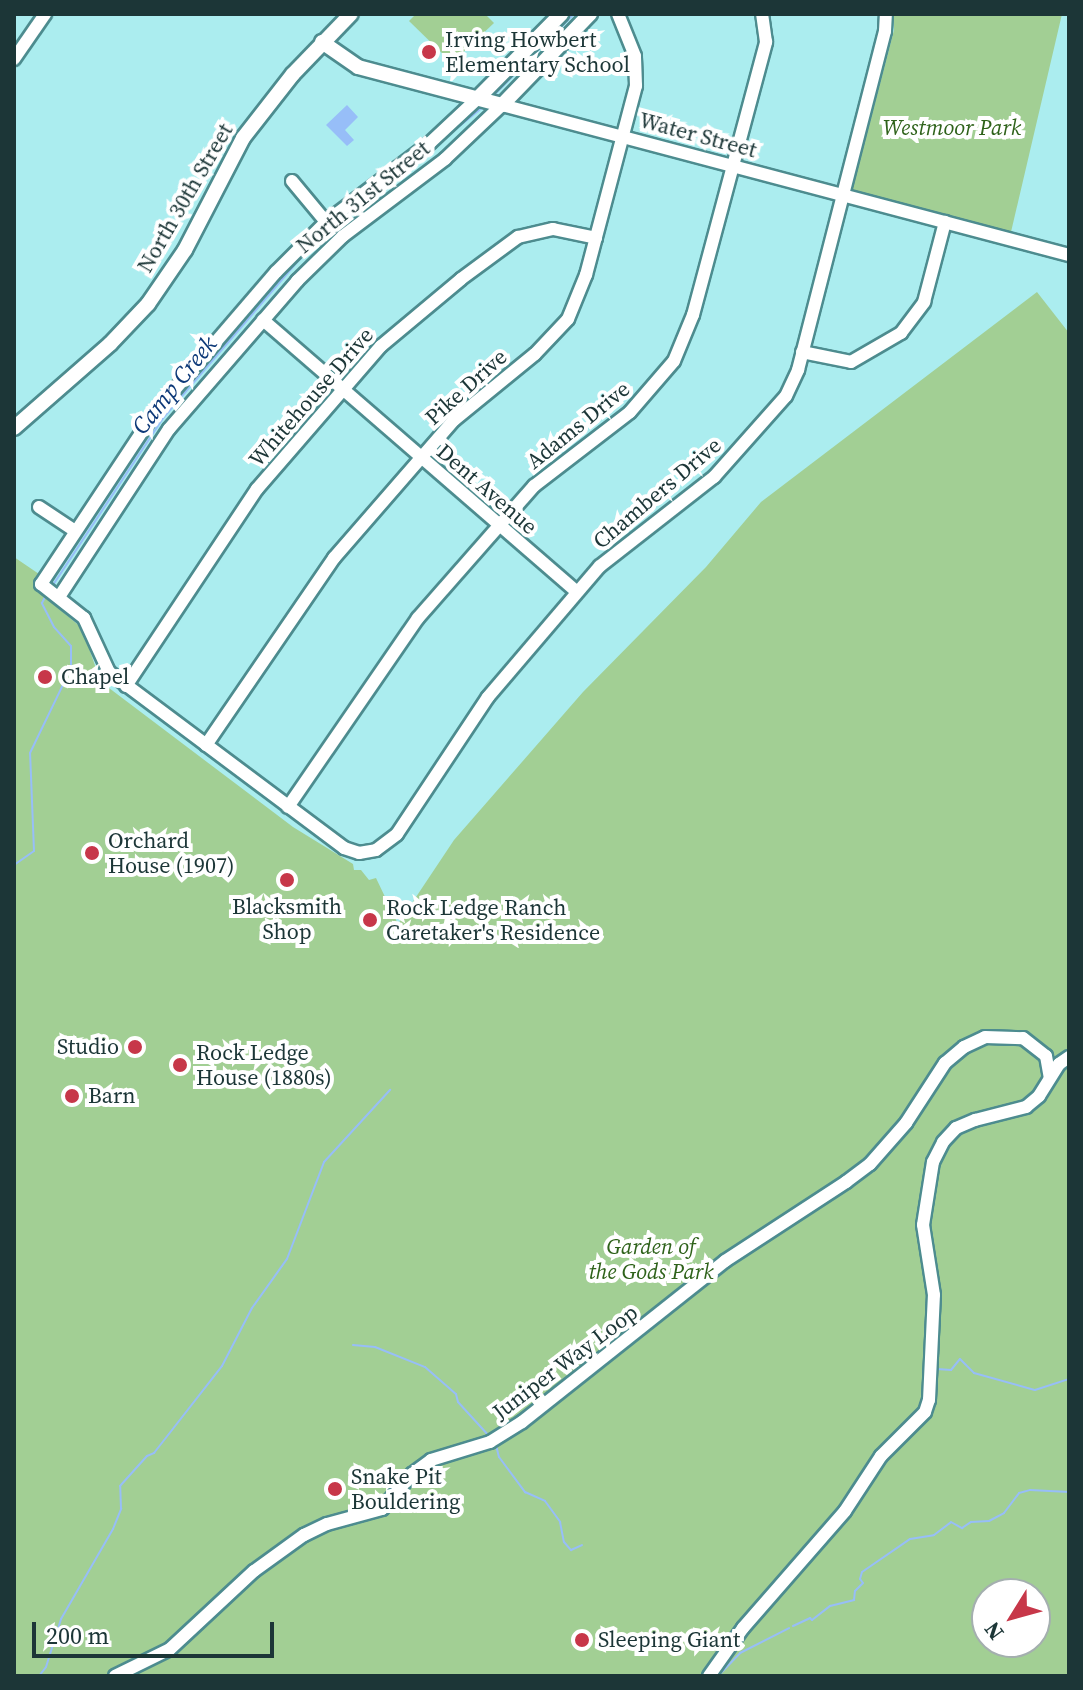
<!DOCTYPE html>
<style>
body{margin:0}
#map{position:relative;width:1083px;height:1690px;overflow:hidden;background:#abedef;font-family:"Source Serif 4",serif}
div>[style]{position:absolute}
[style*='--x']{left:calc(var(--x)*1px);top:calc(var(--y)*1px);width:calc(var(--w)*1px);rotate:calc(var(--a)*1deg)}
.green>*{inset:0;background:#a2cf94}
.water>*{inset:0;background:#97bef8}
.stream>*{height:2px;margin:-1px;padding:0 1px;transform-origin:1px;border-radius:1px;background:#97bef8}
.roads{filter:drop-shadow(2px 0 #4d8c8f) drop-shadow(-2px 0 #4d8c8f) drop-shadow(0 2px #4d8c8f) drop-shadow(0 -2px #4d8c8f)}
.minor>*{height:12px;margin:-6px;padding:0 6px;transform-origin:6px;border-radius:6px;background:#fff}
.major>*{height:14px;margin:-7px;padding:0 7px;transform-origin:7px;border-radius:7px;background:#fff}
.dots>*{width:22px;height:22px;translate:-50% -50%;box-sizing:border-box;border:4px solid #fff;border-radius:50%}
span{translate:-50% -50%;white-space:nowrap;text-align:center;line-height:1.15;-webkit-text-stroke:8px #fff;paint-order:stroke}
.poi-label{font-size:22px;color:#1c3637}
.left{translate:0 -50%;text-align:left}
.right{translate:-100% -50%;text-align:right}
.park-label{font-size:22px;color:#2e621a;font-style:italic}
.street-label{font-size:22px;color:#1c3637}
.water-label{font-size:24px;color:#0d3978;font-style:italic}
.frame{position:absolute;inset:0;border:16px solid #1c3637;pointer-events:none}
.north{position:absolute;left:971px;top:1578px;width:80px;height:80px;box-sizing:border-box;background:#fff;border:2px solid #a4afaf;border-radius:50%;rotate:233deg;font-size:22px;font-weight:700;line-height:32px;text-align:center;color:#1c3637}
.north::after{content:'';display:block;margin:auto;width:28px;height:36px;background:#c73749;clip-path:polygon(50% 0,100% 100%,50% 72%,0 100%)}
.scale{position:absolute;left:32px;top:1622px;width:242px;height:36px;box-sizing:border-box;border:4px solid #1c3637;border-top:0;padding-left:10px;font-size:24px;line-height:28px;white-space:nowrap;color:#1c3637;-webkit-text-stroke:6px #fff;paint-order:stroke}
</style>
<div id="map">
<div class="green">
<i style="clip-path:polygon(416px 14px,485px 14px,494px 23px,455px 60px,448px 59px,409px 21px)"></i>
<i style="clip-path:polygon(894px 14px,1062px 14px,1011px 232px,852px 191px,894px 30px)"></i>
<i style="clip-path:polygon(evenodd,1037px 292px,1069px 333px,1069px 1676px,14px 1676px,14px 557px,39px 574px,34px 588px,82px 628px,99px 677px,109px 688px,293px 827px,353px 864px,354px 870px,361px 870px,369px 880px,376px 878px,398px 924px,454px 840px,583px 692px,706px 567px,761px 502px,1037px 292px,987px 1594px,1035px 1594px,1035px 1642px,987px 1642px,987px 1594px)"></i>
</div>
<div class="water">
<i style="clip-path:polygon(347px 105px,358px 117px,345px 130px,354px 140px,347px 146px,326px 125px)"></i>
</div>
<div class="stream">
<i style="--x:494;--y:95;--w:114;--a:-45.4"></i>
<i style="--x:53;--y:585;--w:200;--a:-56.6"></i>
<i style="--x:163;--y:418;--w:206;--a:-49.3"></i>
<i style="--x:297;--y:262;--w:50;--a:-43.4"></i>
<i style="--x:333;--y:228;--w:194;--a:-38.9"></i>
<i style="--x:14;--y:865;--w:24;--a:-35"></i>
<i style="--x:34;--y:851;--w:98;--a:-92.3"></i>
<i style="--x:30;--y:753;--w:94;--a:-64.2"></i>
<i style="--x:71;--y:668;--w:22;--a:-90"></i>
<i style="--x:71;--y:646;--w:25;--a:-132"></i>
<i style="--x:54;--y:627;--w:27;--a:-117"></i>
<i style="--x:42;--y:603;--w:11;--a:-63"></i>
<i style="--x:353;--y:1345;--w:22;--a:5"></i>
<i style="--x:375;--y:1347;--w:54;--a:21.8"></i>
<i style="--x:425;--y:1367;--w:41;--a:41.1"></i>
<i style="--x:456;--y:1394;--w:8;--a:76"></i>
<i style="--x:458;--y:1402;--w:46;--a:47.6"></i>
<i style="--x:937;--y:1369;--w:14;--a:4"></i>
<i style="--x:951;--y:1370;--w:14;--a:-51"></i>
<i style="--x:960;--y:1359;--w:20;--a:45"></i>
<i style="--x:974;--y:1373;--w:63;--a:15.6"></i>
<i style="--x:1035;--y:1390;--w:36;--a:-18"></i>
<i style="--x:496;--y:1445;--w:12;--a:76"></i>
<i style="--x:499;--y:1457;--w:44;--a:53.4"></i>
<i style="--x:525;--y:1492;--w:22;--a:24"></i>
<i style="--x:545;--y:1501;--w:26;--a:54"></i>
<i style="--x:560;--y:1522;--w:20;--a:79"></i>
<i style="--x:564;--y:1542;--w:11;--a:49"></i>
<i style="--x:571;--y:1550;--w:12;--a:-24"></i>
<i style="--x:793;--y:1626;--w:19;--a:-25"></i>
<i style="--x:810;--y:1618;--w:3;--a:45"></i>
<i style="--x:812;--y:1620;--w:23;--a:-38"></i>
<i style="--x:830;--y:1606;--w:25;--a:-14"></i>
<i style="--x:854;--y:1600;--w:9;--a:-84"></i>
<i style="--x:855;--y:1591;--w:11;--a:-45"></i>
<i style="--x:863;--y:1583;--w:5;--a:-127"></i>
<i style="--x:860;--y:1579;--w:7;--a:-74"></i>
<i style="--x:862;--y:1572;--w:58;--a:-34.5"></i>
<i style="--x:910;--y:1539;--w:24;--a:-9"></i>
<i style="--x:934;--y:1535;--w:21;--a:-37"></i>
<i style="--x:951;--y:1522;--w:13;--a:29"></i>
<i style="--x:962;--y:1528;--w:11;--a:-34"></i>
<i style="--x:971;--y:1522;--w:18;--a:-3"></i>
<i style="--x:989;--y:1521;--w:17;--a:-28"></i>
<i style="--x:1004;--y:1513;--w:25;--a:-53"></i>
<i style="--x:1019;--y:1493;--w:11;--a:-15"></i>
<i style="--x:1030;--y:1490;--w:39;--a:3"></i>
<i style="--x:39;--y:1676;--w:11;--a:-52"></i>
<i style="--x:46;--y:1667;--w:50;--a:-72.6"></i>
<i style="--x:61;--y:1619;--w:104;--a:-60"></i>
<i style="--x:113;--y:1529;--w:22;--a:-68"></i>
<i style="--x:121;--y:1509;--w:23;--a:-92"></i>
<i style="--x:120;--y:1486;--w:40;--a:-48"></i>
<i style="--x:147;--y:1456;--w:8;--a:-23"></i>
<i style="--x:154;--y:1453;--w:110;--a:-52"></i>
<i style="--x:222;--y:1366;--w:65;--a:-62.7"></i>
<i style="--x:252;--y:1308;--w:60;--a:-54.5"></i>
<i style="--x:287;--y:1259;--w:104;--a:-69.1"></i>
<i style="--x:324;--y:1162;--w:98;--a:-47.5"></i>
<i style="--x:718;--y:1676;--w:32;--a:-46"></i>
<i style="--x:740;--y:1653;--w:55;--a:-27"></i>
</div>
<div class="roads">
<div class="minor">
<i style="--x:14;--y:59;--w:55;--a:-55.4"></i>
<i style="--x:477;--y:99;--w:64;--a:136.9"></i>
<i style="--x:430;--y:143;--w:131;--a:142.8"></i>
<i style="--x:326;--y:222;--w:71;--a:135"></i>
<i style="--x:276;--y:272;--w:189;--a:130.7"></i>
<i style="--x:153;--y:415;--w:203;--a:123.5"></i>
<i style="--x:41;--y:584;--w:55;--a:38.3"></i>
<i style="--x:84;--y:618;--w:60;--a:65.2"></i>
<i style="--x:109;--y:672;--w:294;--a:36.8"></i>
<i style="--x:344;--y:848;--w:16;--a:18"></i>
<i style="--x:359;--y:853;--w:17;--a:-10"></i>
<i style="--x:376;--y:850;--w:26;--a:-37"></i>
<i style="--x:397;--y:834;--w:164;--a:-56.4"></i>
<i style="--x:488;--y:697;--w:172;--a:-49.5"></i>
<i style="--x:600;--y:566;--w:145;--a:-38"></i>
<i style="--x:714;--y:477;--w:108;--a:-48.4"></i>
<i style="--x:786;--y:396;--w:29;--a:-65"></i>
<i style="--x:798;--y:370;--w:350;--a:-75.6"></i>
<i style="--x:885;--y:31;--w:17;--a:-87"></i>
<i style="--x:292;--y:181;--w:53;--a:50.3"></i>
<i style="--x:263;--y:320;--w:415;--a:40.9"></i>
<i style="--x:802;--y:352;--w:50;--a:11.5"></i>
<i style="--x:851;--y:362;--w:58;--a:-30.1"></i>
<i style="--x:901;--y:333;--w:39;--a:-53"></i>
<i style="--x:924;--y:302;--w:83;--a:-75.3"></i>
<i style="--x:39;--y:507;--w:43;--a:33.7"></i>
<i style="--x:59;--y:597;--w:201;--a:-56.8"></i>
<i style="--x:169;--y:429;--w:196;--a:-49.1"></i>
<i style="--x:297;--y:281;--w:64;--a:-44.4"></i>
<i style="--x:343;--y:236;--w:128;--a:-37"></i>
<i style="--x:445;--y:159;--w:79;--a:-43.5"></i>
<i style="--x:502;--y:105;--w:587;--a:14.82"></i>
<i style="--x:126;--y:686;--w:237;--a:-56.4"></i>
<i style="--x:257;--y:489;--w:189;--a:-49.1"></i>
<i style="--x:381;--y:346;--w:104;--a:-39.9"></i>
<i style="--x:461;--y:279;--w:71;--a:-36.4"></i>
<i style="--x:518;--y:237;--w:36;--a:-13"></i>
<i style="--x:553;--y:229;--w:44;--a:11.8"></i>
<i style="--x:206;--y:745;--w:227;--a:-55.6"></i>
<i style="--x:334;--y:558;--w:183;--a:-49"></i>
<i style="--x:454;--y:420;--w:104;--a:-39.2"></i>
<i style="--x:535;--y:354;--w:48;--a:-46.7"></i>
<i style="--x:568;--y:319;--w:48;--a:-67.8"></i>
<i style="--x:586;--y:275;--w:196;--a:-75.2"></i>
<i style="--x:636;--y:86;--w:30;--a:-92"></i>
<i style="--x:635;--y:56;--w:45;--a:-112"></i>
<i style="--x:288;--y:807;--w:229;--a:-55.5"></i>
<i style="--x:418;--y:618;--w:176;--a:-48.7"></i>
<i style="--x:534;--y:486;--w:121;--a:-37.6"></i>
<i style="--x:630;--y:412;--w:67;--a:-49.2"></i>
<i style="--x:674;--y:361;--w:50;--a:-67.6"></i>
<i style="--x:693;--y:315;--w:283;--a:-75"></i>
<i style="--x:766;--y:42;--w:28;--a:-98"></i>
<i style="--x:115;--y:1676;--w:61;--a:-26.1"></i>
<i style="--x:170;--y:1649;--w:115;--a:-42.9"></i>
<i style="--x:254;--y:1571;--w:62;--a:-35.8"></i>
<i style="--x:304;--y:1535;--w:25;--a:-26"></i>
<i style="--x:327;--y:1524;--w:57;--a:-15.3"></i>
<i style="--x:382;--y:1509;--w:46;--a:-49.4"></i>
<i style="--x:412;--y:1474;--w:24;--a:-36"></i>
<i style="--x:431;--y:1460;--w:62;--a:-17"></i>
<i style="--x:490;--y:1442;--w:38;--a:-32"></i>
<i style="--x:522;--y:1422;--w:259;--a:-38.4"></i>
<i style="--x:725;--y:1261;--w:145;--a:-33.1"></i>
<i style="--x:846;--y:1182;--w:30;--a:-37"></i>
<i style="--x:870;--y:1164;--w:55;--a:-48.7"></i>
<i style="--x:906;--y:1123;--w:72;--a:-57"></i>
<i style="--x:945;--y:1063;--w:25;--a:-40"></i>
<i style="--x:964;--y:1047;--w:23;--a:-25"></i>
<i style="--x:985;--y:1037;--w:38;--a:2"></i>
<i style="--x:1023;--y:1038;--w:29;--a:38"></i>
<i style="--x:1046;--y:1056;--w:22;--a:80"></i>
<i style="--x:709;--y:1676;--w:59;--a:-54.7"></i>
<i style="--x:743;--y:1628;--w:155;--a:-48.9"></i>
<i style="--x:845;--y:1511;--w:66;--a:-56.8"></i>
<i style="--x:881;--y:1456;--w:62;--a:-45"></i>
<i style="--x:925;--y:1412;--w:13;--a:-72"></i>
<i style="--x:929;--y:1400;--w:105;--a:-87.3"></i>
<i style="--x:934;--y:1295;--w:71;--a:-98.9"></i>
<i style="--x:923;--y:1225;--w:64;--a:-81"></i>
<i style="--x:933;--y:1162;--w:22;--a:-63"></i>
<i style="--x:943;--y:1142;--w:19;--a:-47"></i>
<i style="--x:956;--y:1128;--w:21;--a:-23"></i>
<i style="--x:975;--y:1120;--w:53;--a:-14.3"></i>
<i style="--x:1026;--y:1107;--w:17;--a:-40"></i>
<i style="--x:1039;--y:1096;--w:38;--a:-58"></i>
<i style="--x:1059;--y:1064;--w:12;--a:-35"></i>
</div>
<div class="major">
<i style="--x:322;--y:42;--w:44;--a:34.8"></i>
<i style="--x:358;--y:67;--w:149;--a:14.8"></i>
<i style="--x:502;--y:105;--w:127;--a:-46"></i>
<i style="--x:477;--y:99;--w:120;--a:-45.3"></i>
<i style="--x:14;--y:428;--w:128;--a:-41.2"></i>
<i style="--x:110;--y:344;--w:55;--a:-46.5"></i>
<i style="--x:148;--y:304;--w:65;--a:-55.6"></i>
<i style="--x:185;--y:250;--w:126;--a:-62.6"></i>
<i style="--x:243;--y:138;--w:81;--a:-52"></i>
<i style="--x:293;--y:74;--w:83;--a:-46"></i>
</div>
</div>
<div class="dots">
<i style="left:429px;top:52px;background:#c73749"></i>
<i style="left:45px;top:677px;background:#c73749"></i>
<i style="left:92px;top:853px;background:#c73749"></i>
<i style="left:287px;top:880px;background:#c73749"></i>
<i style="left:370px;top:920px;background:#c73749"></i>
<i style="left:135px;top:1047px;background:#c73749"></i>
<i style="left:180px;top:1065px;background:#c73749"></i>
<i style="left:72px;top:1096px;background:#c73749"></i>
<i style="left:335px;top:1489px;background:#c73749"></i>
<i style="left:582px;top:1640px;background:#c73749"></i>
</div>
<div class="poi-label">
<span class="left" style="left:445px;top:52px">Irving Howbert<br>Elementary School</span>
<span class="left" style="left:61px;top:677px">Chapel</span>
<span class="left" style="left:108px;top:853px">Orchard<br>House (1907)</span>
<span style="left:287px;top:919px">Blacksmith<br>Shop</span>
<span class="left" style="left:386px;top:920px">Rock Ledge Ranch<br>Caretaker's Residence</span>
<span class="right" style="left:119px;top:1047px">Studio</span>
<span class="left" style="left:196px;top:1065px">Rock Ledge<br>House (1880s)</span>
<span class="left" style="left:88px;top:1096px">Barn</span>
<span class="left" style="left:351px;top:1489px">Snake Pit<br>Bouldering</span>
<span class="left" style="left:598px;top:1640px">Sleeping Giant</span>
</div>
<div class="park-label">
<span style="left:952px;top:128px">Westmoor Park</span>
<span style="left:651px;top:1259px">Garden of<br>the Gods Park</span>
</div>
<div class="street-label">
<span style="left:698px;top:135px;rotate:15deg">Water Street</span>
<span style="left:363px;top:197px;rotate:-39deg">North 31st Street</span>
<span style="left:185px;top:198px;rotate:-60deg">North 30th Street</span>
<span style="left:466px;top:387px;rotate:-42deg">Pike Drive</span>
<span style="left:311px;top:397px;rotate:-49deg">Whitehouse Drive</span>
<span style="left:578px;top:425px;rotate:-39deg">Adams Drive</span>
<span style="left:487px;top:489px;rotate:41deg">Dent Avenue</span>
<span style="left:657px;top:493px;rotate:-40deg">Chambers Drive</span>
<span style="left:565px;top:1362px;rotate:-37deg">Juniper Way Loop</span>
</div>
<div class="water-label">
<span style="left:174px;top:385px;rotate:-51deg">Camp Creek</span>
</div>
<div class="frame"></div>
<div class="north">N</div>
<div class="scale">200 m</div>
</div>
